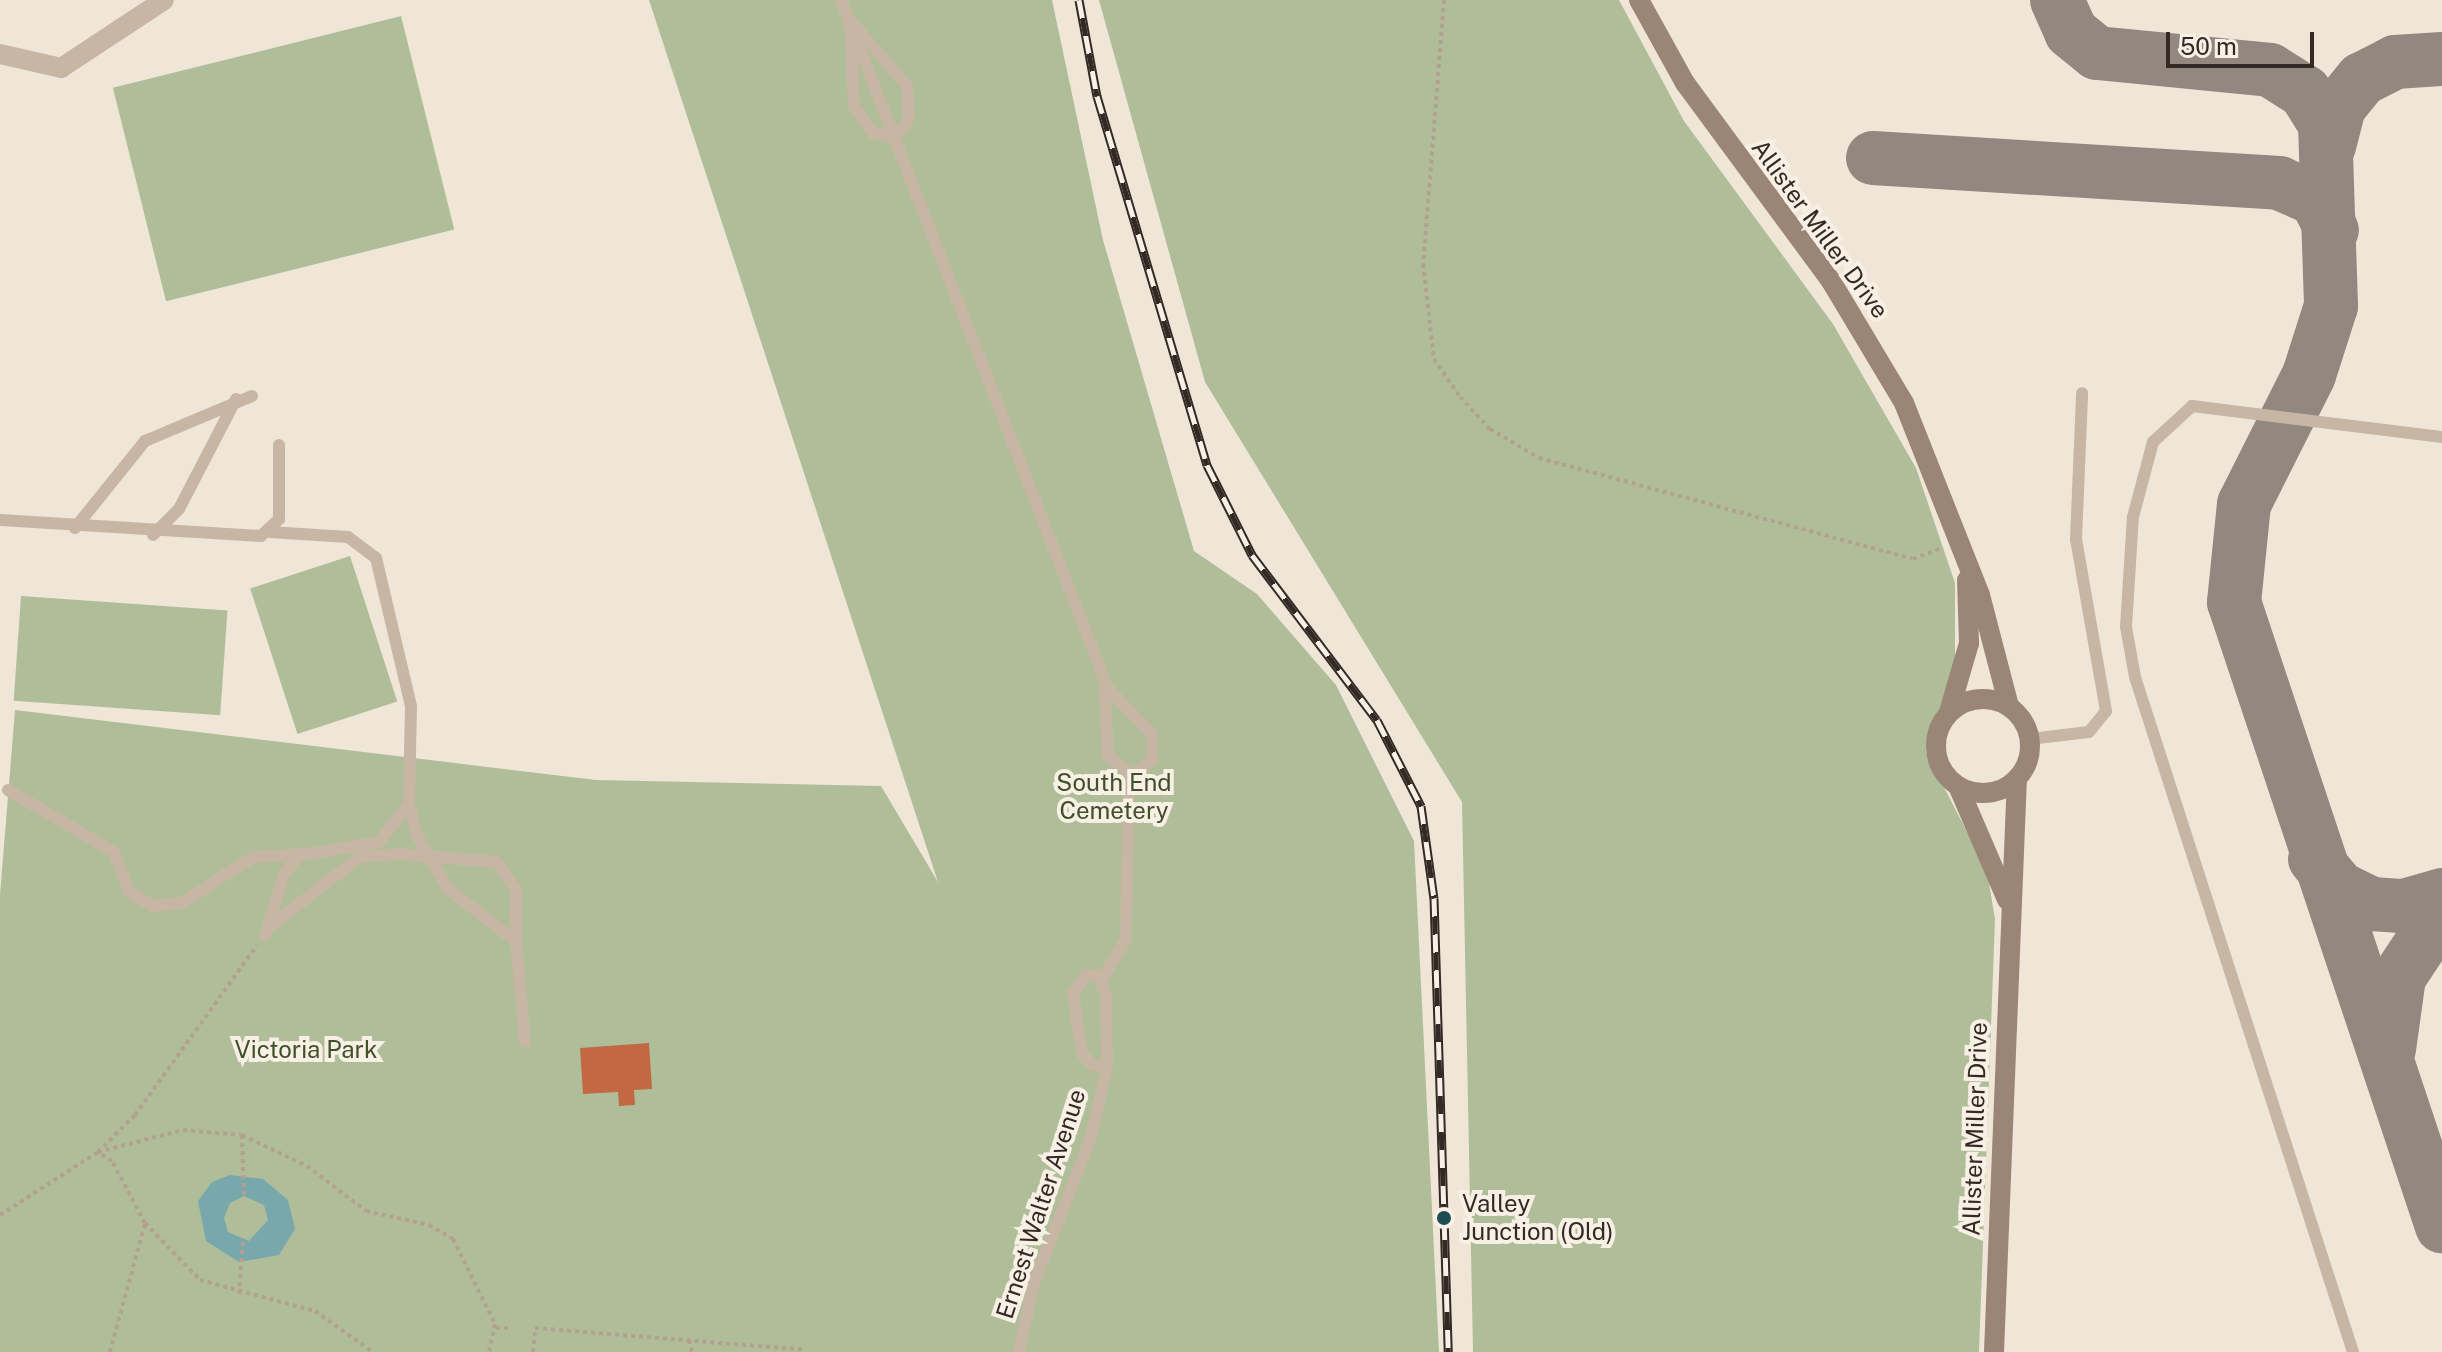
<!DOCTYPE html>
<style>
body{margin:0}
#map{position:relative;width:2442px;height:1352px;overflow:hidden;background:#f0e6d8;font-family:"Public Sans",sans-serif}
div>[style]{position:absolute}
[style*='--x']{left:calc(var(--x)*1px);top:calc(var(--y)*1px);width:calc(var(--w)*1px);rotate:calc(var(--a)*1deg)}
.green>*{inset:0;background:#afbe99;transform-origin:0 0}
.water>*{inset:0;background:#78a7ac}
.taxiway>*{height:54px;margin:-27px;padding:0 27px;transform-origin:27px;border-radius:27px;background:#92887f}
.building>*{inset:0;background:#c26944}
.path>*{height:4px;margin-top:-2px;transform-origin:0;background:repeating-linear-gradient(90deg,#b3a08f 0 4px,transparent 0 8px)}
.lane>*{height:12px;margin:-6px;padding:0 6px;transform-origin:6px;border-radius:6px;background:#c7b6a4}
.street>*{height:20px;margin:-10px;padding:0 10px;transform-origin:10px;border-radius:10px;background:#c7b6a4}
.secondary>*{height:20px;margin:-10px;padding:0 10px;transform-origin:10px;border-radius:10px;background:#9a8576}
.secondary>.ring{margin:-10px;padding:0;box-sizing:content-box;background:none;border:20px solid #9a8576;border-radius:50%}
.rail>*{height:9px;margin-top:-4.5px;transform-origin:0;background:repeating-linear-gradient(90deg,#f8f0e4 0 18px,#332a26 0 36px);box-sizing:border-box;border-block:2px solid #332a26}
.dots>*{width:22px;height:22px;translate:-50% -50%;box-sizing:border-box;border:4px solid #f8f0e4;border-radius:50%}
span{translate:-50% -50%;white-space:nowrap;text-align:center;line-height:1.15;-webkit-text-stroke:8px #f8f0e4;paint-order:stroke}
.street-label{font-size:24px;color:#332a26}
.park-label{font-size:24px;color:#40502a}
.poi-label{font-size:24px;color:#332a26}
.left{translate:0 -50%;text-align:left}
.scale{position:absolute;left:2166px;top:32px;width:148px;height:36px;box-sizing:border-box;border:4px solid #332a26;border-top:0;padding-left:10px;font-size:24px;line-height:28px;white-space:nowrap;color:#332a26;-webkit-text-stroke:6px #f8f0e4;paint-order:stroke}
</style>
<div id="map">
<div class="green">
<i style="clip-path:polygon(649px 0,1052px 0,1103px 240px,1194px 551px,1257px 594px,1336px 685px,1414px 841px,1439px 1352px,0 1352px,0 895px,15px 710px,596px 780px,881px 786px,938px 882px)"></i>
<i style="clip-path:polygon(1099px 0,1619px 0,1684px 121px,1833px 324px,1916px 468px,1955px 583px,1955px 660px,1926px 752px,1987px 871px,1995px 919px,1979px 1352px,1473px 1352px,1462px 802px,1205px 382px)"></i>
<i style="left:401px;top:16px;width:220px;height:297px;rotate:76deg"></i>
<i style="left:350px;top:556px;width:153px;height:105px;rotate:72deg"></i>
<i style="left:21px;top:596px;width:207px;height:105px;rotate:4deg"></i>
</div>
<div class="water">
<i style="clip-path:polygon(evenodd,230px 1175px,263px 1179px,288px 1200px,295px 1229px,279px 1255px,239px 1262px,206px 1241px,198px 1201px,212px 1182px,230px 1175px,244px 1196px,264px 1205px,268px 1220px,249px 1241px,228px 1232px,224px 1218px,230px 1203px,244px 1196px)"></i>
</div>
<div class="taxiway">
<i style="--x:2057;--y:0;--w:35;--a:66"></i>
<i style="--x:2071;--y:32;--w:33;--a:39"></i>
<i style="--x:2097;--y:53;--w:174;--a:5.6"></i>
<i style="--x:2270;--y:70;--w:41;--a:32.2"></i>
<i style="--x:2305;--y:92;--w:38;--a:58"></i>
<i style="--x:2325;--y:124;--w:182;--a:88.1"></i>
<i style="--x:2331;--y:306;--w:72;--a:107.7"></i>
<i style="--x:2309;--y:375;--w:144;--a:116.7"></i>
<i style="--x:2244;--y:504;--w:99;--a:95.8"></i>
<i style="--x:2234;--y:602;--w:658;--a:71.57"></i>
<i style="--x:2329;--y:146;--w:40;--a:-75.6"></i>
<i style="--x:2339;--y:107;--w:36;--a:-51"></i>
<i style="--x:2362;--y:79;--w:37;--a:-27"></i>
<i style="--x:2395;--y:62;--w:47;--a:-3.7"></i>
<i style="--x:1873;--y:158;--w:407;--a:3.5"></i>
<i style="--x:2279;--y:183;--w:40;--a:23.4"></i>
<i style="--x:2316;--y:199;--w:35;--a:63"></i>
<i style="--x:2315;--y:859;--w:38;--a:50"></i>
<i style="--x:2339;--y:888;--w:37;--a:26"></i>
<i style="--x:2372;--y:904;--w:32;--a:4"></i>
<i style="--x:2404;--y:906;--w:40;--a:-16"></i>
<i style="--x:2389;--y:1049;--w:73;--a:-82.1"></i>
<i style="--x:2399;--y:977;--w:78;--a:-56.5"></i>
</div>
<div class="building">
<i style="clip-path:polygon(649px 1043px,652px 1089px,634px 1090px,635px 1105px,619px 1106px,618px 1092px,583px 1094px,580px 1048px)"></i>
</div>
<div class="path">
<i style="--x:1444;--y:0;--w:265;--a:94.5"></i>
<i style="--x:1423;--y:264;--w:96;--a:83.4"></i>
<i style="--x:1434;--y:359;--w:46;--a:55.6"></i>
<i style="--x:1460;--y:397;--w:44;--a:46.8"></i>
<i style="--x:1490;--y:429;--w:57;--a:30.6"></i>
<i style="--x:1539;--y:458;--w:387;--a:15.1"></i>
<i style="--x:1913;--y:559;--w:30;--a:-21"></i>
<i style="--x:242;--y:1135;--w:61;--a:88.1"></i>
<i style="--x:0;--y:1215;--w:117;--a:-32.7"></i>
<i style="--x:98;--y:1152;--w:88;--a:-14.5"></i>
<i style="--x:183;--y:1130;--w:59;--a:4.8"></i>
<i style="--x:242;--y:1135;--w:72;--a:25.5"></i>
<i style="--x:307;--y:1166;--w:74;--a:37.3"></i>
<i style="--x:366;--y:1211;--w:65;--a:12.5"></i>
<i style="--x:429;--y:1225;--w:28;--a:30"></i>
<i style="--x:453;--y:1239;--w:95;--a:63.7"></i>
<i style="--x:495;--y:1324;--w:29;--a:102"></i>
<i style="--x:145;--y:1223;--w:79;--a:46"></i>
<i style="--x:200;--y:1280;--w:119;--a:15.1"></i>
<i style="--x:315;--y:1311;--w:71;--a:35.3"></i>
<i style="--x:239;--y:1294;--w:53;--a:-85.7"></i>
<i style="--x:496;--y:1328;--w:12;--a:0"></i>
<i style="--x:689;--y:1340;--w:12;--a:76"></i>
<i style="--x:110;--y:1352;--w:134;--a:-74.8"></i>
<i style="--x:145;--y:1223;--w:70;--a:-118"></i>
<i style="--x:112;--y:1161;--w:17;--a:-147"></i>
<i style="--x:98;--y:1152;--w:52;--a:-45"></i>
<i style="--x:135;--y:1115;--w:209;--a:-54.3"></i>
<i style="--x:533;--y:1352;--w:24;--a:-85"></i>
<i style="--x:535;--y:1328;--w:272;--a:4.6"></i>
</div>
<div class="lane">
<i style="--x:841;--y:0;--w:727;--a:68.8"></i>
<i style="--x:1104;--y:678;--w:78;--a:87.1"></i>
<i style="--x:1108;--y:756;--w:31;--a:37"></i>
<i style="--x:1133;--y:775;--w:24;--a:-38"></i>
<i style="--x:1152;--y:760;--w:26;--a:-90"></i>
<i style="--x:1152;--y:734;--w:65;--a:-133.8"></i>
<i style="--x:850;--y:20;--w:87;--a:49.2"></i>
<i style="--x:907;--y:86;--w:32;--a:86"></i>
<i style="--x:909;--y:118;--w:23;--a:124"></i>
<i style="--x:896;--y:137;--w:23;--a:-170"></i>
<i style="--x:873;--y:133;--w:33;--a:-125"></i>
<i style="--x:854;--y:106;--w:86;--a:-92.7"></i>
<i style="--x:0;--y:520;--w:261;--a:3.5"></i>
<i style="--x:261;--y:536;--w:25;--a:-43"></i>
<i style="--x:279;--y:519;--w:74;--a:-90"></i>
<i style="--x:75;--y:528;--w:112;--a:-51.2"></i>
<i style="--x:145;--y:441;--w:116;--a:-22.8"></i>
<i style="--x:270;--y:532;--w:78;--a:3.7"></i>
<i style="--x:348;--y:537;--w:35;--a:37"></i>
<i style="--x:376;--y:558;--w:152;--a:76.7"></i>
<i style="--x:411;--y:706;--w:98;--a:91.2"></i>
<i style="--x:409;--y:804;--w:32;--a:76"></i>
<i style="--x:417;--y:835;--w:62;--a:60.1"></i>
<i style="--x:448;--y:889;--w:86;--a:37.4"></i>
<i style="--x:516;--y:941;--w:101;--a:84.9"></i>
<i style="--x:153;--y:535;--w:37;--a:-45"></i>
<i style="--x:179;--y:509;--w:124;--a:-62.6"></i>
<i style="--x:2030;--y:739;--w:59;--a:-6.8"></i>
<i style="--x:2089;--y:732;--w:27;--a:-51"></i>
<i style="--x:2106;--y:711;--w:175;--a:-99.9"></i>
<i style="--x:2076;--y:539;--w:146;--a:-87.6"></i>
<i style="--x:8;--y:790;--w:123;--a:30.3"></i>
<i style="--x:114;--y:852;--w:43;--a:69.4"></i>
<i style="--x:129;--y:892;--w:28;--a:30"></i>
<i style="--x:153;--y:906;--w:29;--a:-6"></i>
<i style="--x:182;--y:903;--w:85;--a:-32.9"></i>
<i style="--x:253;--y:857;--w:50;--a:-3.4"></i>
<i style="--x:272;--y:925;--w:111;--a:-37.7"></i>
<i style="--x:360;--y:857;--w:40;--a:-4.3"></i>
<i style="--x:400;--y:854;--w:97;--a:4.7"></i>
<i style="--x:497;--y:862;--w:34;--a:56"></i>
<i style="--x:516;--y:890;--w:51;--a:90"></i>
<i style="--x:265;--y:935;--w:64;--a:-72.7"></i>
<i style="--x:284;--y:874;--w:23;--a:-52"></i>
<i style="--x:298;--y:856;--w:82;--a:-9.8"></i>
<i style="--x:379;--y:842;--w:48;--a:-51.7"></i>
<i style="--x:1101;--y:981;--w:49;--a:-59.2"></i>
<i style="--x:1126;--y:939;--w:164;--a:-89"></i>
<i style="--x:1019;--y:1352;--w:67;--a:-78"></i>
<i style="--x:1033;--y:1286;--w:160;--a:-68.7"></i>
<i style="--x:1091;--y:1137;--w:72;--a:-77.1"></i>
<i style="--x:1107;--y:1067;--w:72;--a:-90.8"></i>
<i style="--x:1106;--y:995;--w:22;--a:-114"></i>
<i style="--x:1097;--y:975;--w:11;--a:180"></i>
<i style="--x:1086;--y:975;--w:22;--a:126"></i>
<i style="--x:1073;--y:993;--w:61;--a:81.5"></i>
<i style="--x:1082;--y:1053;--w:14;--a:51"></i>
<i style="--x:1091;--y:1064;--w:16;--a:11"></i>
<i style="--x:2353;--y:1352;--w:709;--a:-107.9"></i>
<i style="--x:2135;--y:677;--w:51;--a:-100.2"></i>
<i style="--x:2126;--y:627;--w:110;--a:-86.4"></i>
<i style="--x:2133;--y:517;--w:78;--a:-75.1"></i>
<i style="--x:2153;--y:442;--w:53;--a:-42.7"></i>
<i style="--x:2192;--y:406;--w:252;--a:7.1"></i>
</div>
<div class="street">
<i style="--x:0;--y:54;--w:63;--a:12.9"></i>
<i style="--x:61;--y:68;--w:123;--a:-33.4"></i>
</div>
<div class="secondary">
<i style="--x:1639;--y:0;--w:95;--a:61"></i>
<i style="--x:1685;--y:83;--w:246;--a:53.6"></i>
<i style="--x:1831;--y:281;--w:142;--a:59.1"></i>
<i style="--x:1904;--y:403;--w:206;--a:68.4"></i>
<i style="--x:1980;--y:595;--w:115;--a:75.4"></i>
<i class="ring" style="left:1936px;top:699px;width:74px;height:74px"></i>
<i style="--x:1949;--y:712;--w:72;--a:-73.8"></i>
<i style="--x:1969;--y:643;--w:63;--a:-91.8"></i>
<i style="--x:1958;--y:786;--w:124;--a:66.7"></i>
<i style="--x:1994;--y:1352;--w:574;--a:-87.71"></i>
</div>
<div class="rail">
<i style="--x:1079;--y:0;--w:98;--a:79.4"></i>
<i style="--x:1097;--y:96;--w:385;--a:73.4"></i>
<i style="--x:1207;--y:465;--w:101;--a:63.4"></i>
<i style="--x:1252;--y:555;--w:207;--a:52.9"></i>
<i style="--x:1377;--y:720;--w:97;--a:62.9"></i>
<i style="--x:1421;--y:806;--w:93;--a:82"></i>
<i style="--x:1434;--y:898;--w:454;--a:88.2"></i>
</div>
<div class="dots">
<i style="left:1444px;top:1218px;background:#1d4c52"></i>
</div>
<div class="street-label">
<span style="left:1820px;top:229px;rotate:54deg">Allister Miller Drive</span>
<span style="left:1975px;top:1129px;rotate:-88deg">Allister Miller Drive</span>
<span style="left:1041px;top:1204px;rotate:-72deg">Ernest Walter Avenue</span>
</div>
<div class="park-label">
<span style="left:1114px;top:797px">South End<br>Cemetery</span>
<span style="left:306px;top:1050px">Victoria Park</span>
</div>
<div class="poi-label">
<span class="left" style="left:1462px;top:1218px">Valley<br>Junction (Old)</span>
</div>
<div class="scale">50 m</div>
</div>
